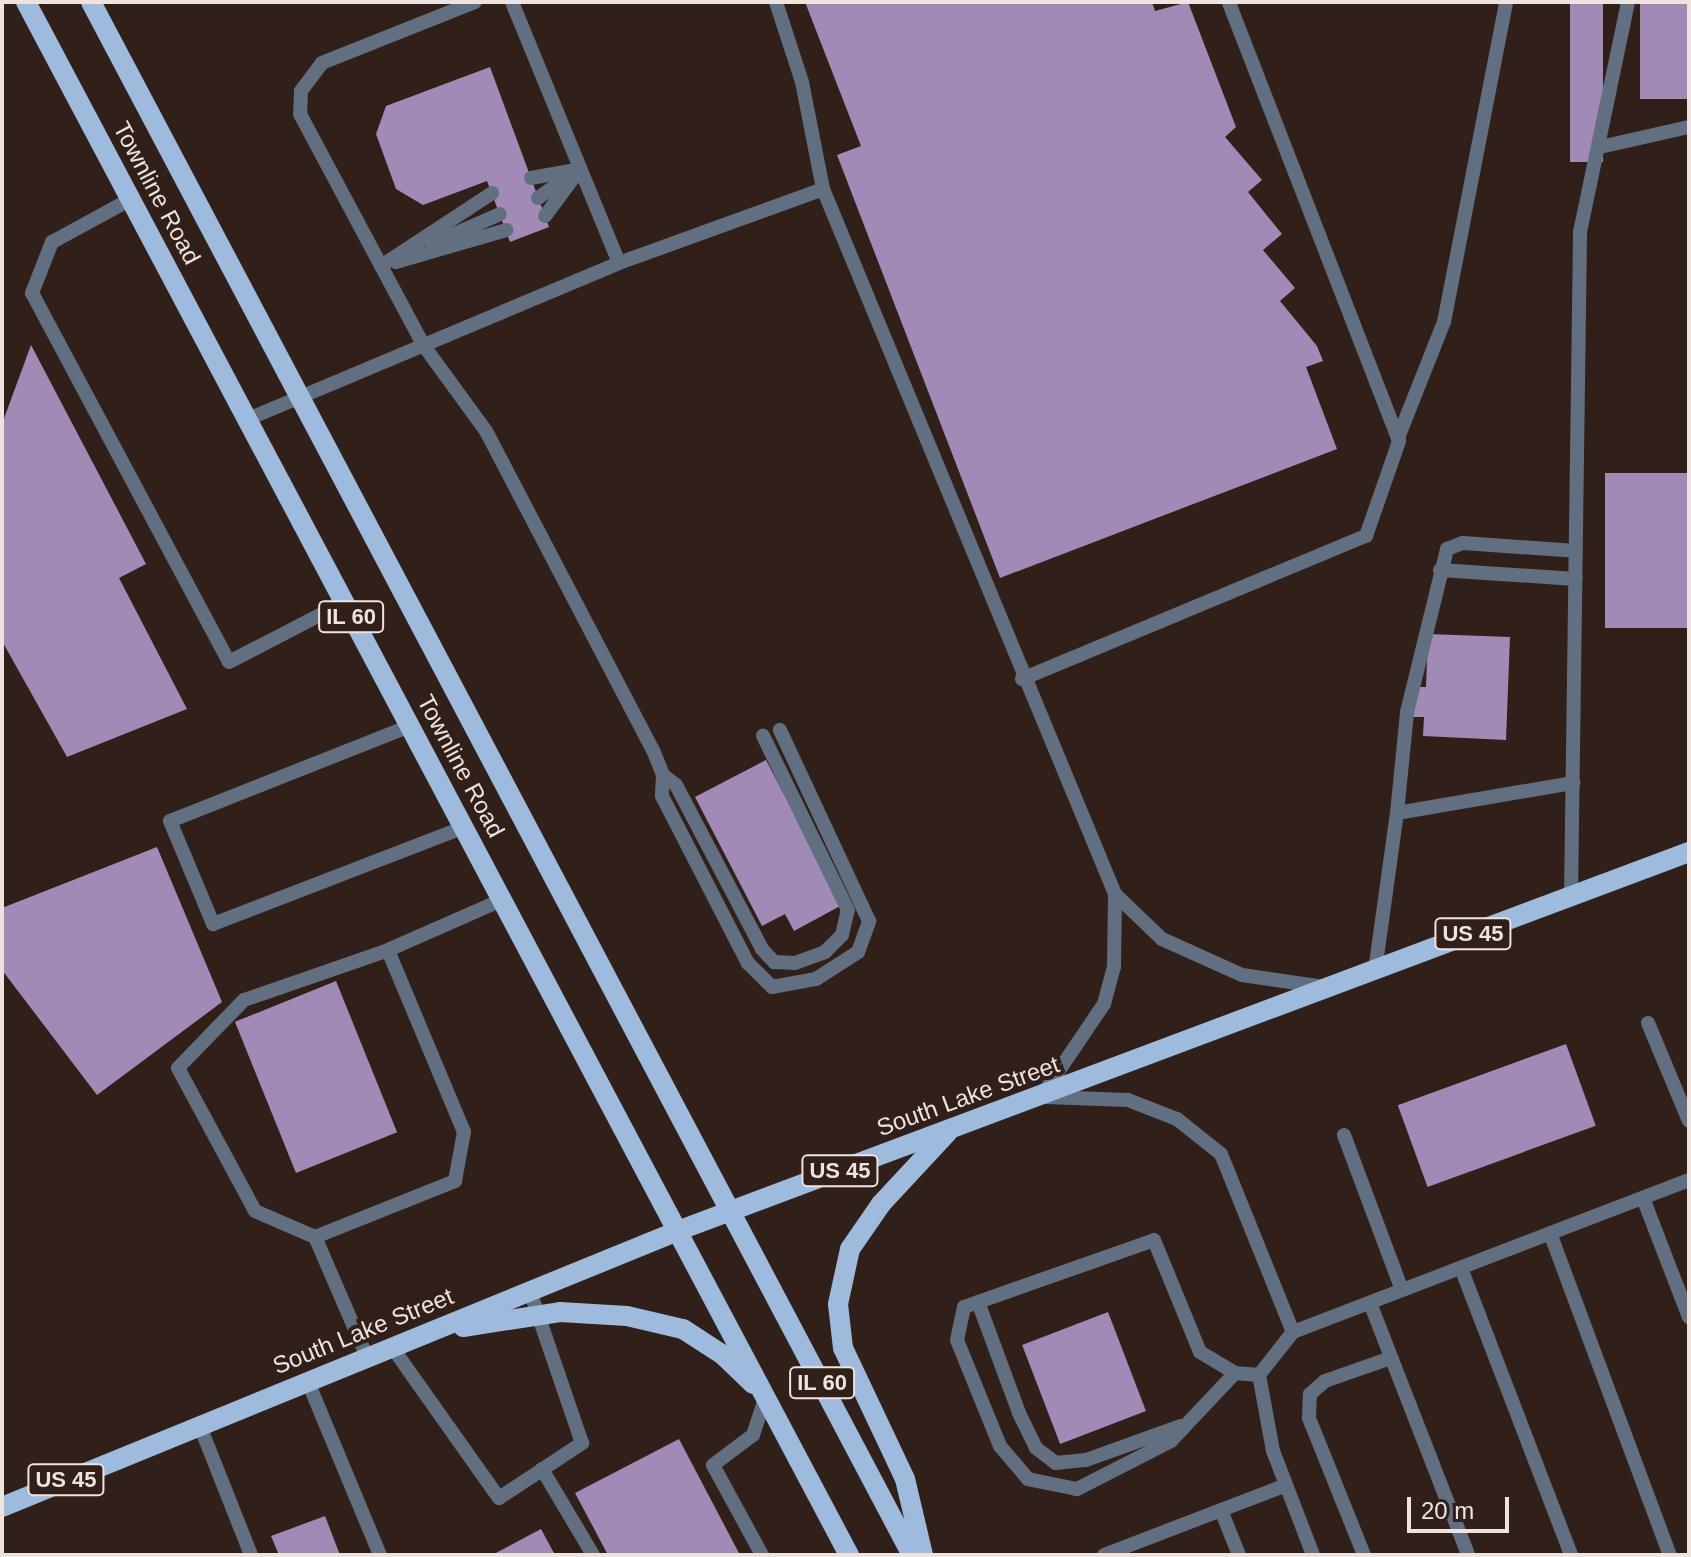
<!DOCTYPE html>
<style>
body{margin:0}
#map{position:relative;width:1691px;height:1557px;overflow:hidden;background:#302019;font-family:Helvetica,sans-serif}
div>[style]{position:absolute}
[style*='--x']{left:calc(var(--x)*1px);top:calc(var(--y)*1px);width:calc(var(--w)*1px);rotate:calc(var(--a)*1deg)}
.building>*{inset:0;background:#a18ab6;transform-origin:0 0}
.service>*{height:14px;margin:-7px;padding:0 7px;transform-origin:7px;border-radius:7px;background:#616f80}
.primary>*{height:20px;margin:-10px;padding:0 10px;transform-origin:10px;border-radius:10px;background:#9ebadd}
span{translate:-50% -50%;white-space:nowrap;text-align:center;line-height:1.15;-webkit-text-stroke:8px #302019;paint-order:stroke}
.shield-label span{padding:2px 6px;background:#302019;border:2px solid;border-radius:6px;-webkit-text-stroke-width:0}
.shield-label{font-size:22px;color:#efe3df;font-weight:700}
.street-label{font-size:24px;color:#efe3df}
.frame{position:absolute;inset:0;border:4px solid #efe3df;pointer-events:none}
.scale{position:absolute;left:1407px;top:1497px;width:102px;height:36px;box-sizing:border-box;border:4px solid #efe3df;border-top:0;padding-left:10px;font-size:24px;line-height:28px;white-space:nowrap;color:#efe3df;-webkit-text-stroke:6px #302019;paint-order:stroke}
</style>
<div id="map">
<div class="building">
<i style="clip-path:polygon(805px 2px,1152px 2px,1155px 11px,1188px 2px,1236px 127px,1225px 137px,1262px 180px,1248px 192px,1282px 234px,1263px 250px,1295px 288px,1280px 301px,1317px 346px,1323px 361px,1306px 367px,1337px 449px,1000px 578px,837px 155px,861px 146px)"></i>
<i style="left:1570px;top:2px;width:33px;height:160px"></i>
<i style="left:1640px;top:2px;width:49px;height:97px"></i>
<i style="clip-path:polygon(490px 67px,549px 227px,510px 242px,487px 181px,423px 205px,396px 189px,376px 134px,386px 106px)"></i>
<i style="clip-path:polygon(31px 345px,146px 564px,119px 578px,187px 709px,67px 757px,2px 641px,2px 424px)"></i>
<i style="left:1605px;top:473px;width:84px;height:155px"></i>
<i style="clip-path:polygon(1428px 634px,1510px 637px,1506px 740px,1423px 736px,1424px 717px,1413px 717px,1414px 687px,1426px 687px)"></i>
<i style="clip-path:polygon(766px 760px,842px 905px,794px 931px,785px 914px,762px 926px,695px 797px)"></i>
<i style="clip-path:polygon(157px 847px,222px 1002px,97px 1095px,2px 970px,2px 908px)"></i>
<i style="left:336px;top:981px;width:163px;height:109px;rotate:68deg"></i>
<i style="left:1566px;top:1044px;width:87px;height:179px;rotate:70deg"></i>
<i style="left:1108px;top:1312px;width:106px;height:92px;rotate:69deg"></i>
<i style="clip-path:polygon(679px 1439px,740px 1555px,608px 1555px,575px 1493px)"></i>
<i style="clip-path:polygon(325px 1516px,340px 1555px,279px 1555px,271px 1536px)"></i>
<i style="clip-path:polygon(541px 1529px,555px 1555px,492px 1555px)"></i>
</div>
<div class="service">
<i style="--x:475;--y:2;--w:165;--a:158.3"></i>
<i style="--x:322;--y:63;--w:35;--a:127"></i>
<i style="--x:301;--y:91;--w:23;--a:92"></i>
<i style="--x:300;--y:114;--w:263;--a:61.9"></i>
<i style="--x:424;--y:346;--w:105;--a:53.9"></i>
<i style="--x:486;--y:431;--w:360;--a:62.4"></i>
<i style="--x:653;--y:750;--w:27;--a:68"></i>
<i style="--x:663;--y:775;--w:21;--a:93"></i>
<i style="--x:662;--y:796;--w:188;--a:62.8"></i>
<i style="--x:748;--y:963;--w:34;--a:45"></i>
<i style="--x:772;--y:987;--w:45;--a:-10.3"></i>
<i style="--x:816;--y:979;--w:50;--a:-32.7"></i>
<i style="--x:858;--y:952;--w:33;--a:-70"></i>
<i style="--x:869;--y:921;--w:211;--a:-115"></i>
<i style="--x:512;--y:2;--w:282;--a:67.7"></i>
<i style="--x:776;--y:2;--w:84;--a:72"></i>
<i style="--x:802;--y:82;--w:109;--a:78.9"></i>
<i style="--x:1600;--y:147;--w:91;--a:-12.7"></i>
<i style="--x:531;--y:178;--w:46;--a:-10.1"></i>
<i style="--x:538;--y:198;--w:39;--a:-35"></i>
<i style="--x:131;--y:199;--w:90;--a:151.4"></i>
<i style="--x:52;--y:242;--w:55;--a:111.4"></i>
<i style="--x:32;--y:293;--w:418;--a:61.9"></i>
<i style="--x:229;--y:662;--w:128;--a:-27.4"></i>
<i style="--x:545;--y:216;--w:59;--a:-53.3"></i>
<i style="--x:432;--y:244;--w:74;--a:-23.8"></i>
<i style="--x:396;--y:262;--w:115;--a:-16.2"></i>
<i style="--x:381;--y:266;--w:133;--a:-33.3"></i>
<i style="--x:248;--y:419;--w:402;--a:-22.8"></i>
<i style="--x:619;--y:263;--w:217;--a:-19.9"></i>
<i style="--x:823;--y:189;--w:763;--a:67.5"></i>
<i style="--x:1115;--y:894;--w:65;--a:43.8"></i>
<i style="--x:1162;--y:939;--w:88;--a:24.2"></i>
<i style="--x:1242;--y:975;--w:83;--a:8.3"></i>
<i style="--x:1398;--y:438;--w:125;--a:-68.4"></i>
<i style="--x:1444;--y:322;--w:326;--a:-79"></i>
<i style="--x:1440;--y:570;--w:136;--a:3.8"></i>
<i style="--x:1022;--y:679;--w:373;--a:-22.6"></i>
<i style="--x:1366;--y:536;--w:101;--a:-70.8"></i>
<i style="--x:1399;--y:441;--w:471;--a:-111.2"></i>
<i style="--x:410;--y:726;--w:258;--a:158.4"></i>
<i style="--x:170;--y:821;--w:112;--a:67.3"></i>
<i style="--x:213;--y:924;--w:269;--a:-21.1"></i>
<i style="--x:663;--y:775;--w:16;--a:38"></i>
<i style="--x:676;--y:785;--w:185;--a:62.3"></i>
<i style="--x:762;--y:949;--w:18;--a:47"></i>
<i style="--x:774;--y:962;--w:21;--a:3"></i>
<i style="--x:795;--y:963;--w:32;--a:-20"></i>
<i style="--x:825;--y:952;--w:24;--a:-45"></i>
<i style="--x:842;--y:935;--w:26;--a:-77"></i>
<i style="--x:848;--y:910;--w:194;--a:-116"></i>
<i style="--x:1397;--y:813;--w:101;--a:-84.3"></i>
<i style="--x:1407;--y:712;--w:168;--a:-76.2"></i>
<i style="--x:1447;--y:549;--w:17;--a:-21"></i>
<i style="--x:1463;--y:543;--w:113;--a:4"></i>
<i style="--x:1571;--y:897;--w:665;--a:-89.22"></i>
<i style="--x:1580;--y:232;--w:235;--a:-78.2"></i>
<i style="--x:1375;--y:971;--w:160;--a:-82.1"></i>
<i style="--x:1397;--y:813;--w:179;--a:-9.7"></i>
<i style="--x:1648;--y:1023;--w:106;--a:67.3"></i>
<i style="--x:1043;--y:1094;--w:109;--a:-55.9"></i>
<i style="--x:1104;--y:1004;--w:38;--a:-75"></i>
<i style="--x:1114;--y:967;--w:73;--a:-89.2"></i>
<i style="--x:1045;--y:1097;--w:83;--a:2.1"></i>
<i style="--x:1128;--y:1100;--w:53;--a:21.2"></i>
<i style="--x:1177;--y:1119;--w:56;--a:38.5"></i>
<i style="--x:1221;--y:1154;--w:192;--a:68"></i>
<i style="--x:1344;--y:1135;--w:165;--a:69.5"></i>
<i style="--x:1643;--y:1198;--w:128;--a:68.9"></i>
<i style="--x:1550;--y:1233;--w:344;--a:69.6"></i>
<i style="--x:315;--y:1237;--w:65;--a:-156.6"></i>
<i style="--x:255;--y:1211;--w:162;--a:-118.3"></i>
<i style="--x:178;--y:1068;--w:95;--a:-45.9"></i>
<i style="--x:244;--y:1000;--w:152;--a:-19.1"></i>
<i style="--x:1461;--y:1268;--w:307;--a:69"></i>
<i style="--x:978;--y:1302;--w:118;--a:69.7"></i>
<i style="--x:1019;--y:1413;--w:39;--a:64"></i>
<i style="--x:1036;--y:1448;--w:25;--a:37"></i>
<i style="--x:1056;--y:1463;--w:30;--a:-6"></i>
<i style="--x:1086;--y:1460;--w:101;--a:-19.7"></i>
<i style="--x:1370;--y:1303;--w:270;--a:68.7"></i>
<i style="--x:392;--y:1347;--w:185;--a:54.7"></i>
<i style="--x:499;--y:1498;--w:100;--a:-33.5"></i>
<i style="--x:582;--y:1443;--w:161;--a:-108.9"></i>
<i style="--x:367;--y:1357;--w:131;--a:-113.4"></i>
<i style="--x:315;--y:1237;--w:151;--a:-21.8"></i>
<i style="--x:455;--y:1181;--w:50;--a:-79.6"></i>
<i style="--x:464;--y:1132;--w:197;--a:-112.7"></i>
<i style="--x:388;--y:950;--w:127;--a:-23.7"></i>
<i style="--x:1235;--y:1373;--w:93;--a:133.3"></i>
<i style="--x:1171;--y:1441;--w:106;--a:152.9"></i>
<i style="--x:1077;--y:1489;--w:50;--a:-168.5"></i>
<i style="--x:1028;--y:1479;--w:43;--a:-130.3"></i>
<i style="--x:1000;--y:1446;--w:114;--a:-112.1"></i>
<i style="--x:957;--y:1340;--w:34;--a:-78"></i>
<i style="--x:964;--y:1307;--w:201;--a:-19.4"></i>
<i style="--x:1154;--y:1240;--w:121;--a:67.7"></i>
<i style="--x:1200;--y:1352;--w:41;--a:31"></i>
<i style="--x:1235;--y:1373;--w:24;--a:5"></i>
<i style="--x:308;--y:1382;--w:187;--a:67.4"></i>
<i style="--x:200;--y:1426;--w:139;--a:68.4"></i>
<i style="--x:542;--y:1469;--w:100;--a:59.3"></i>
<i style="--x:1221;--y:1510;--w:48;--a:68.2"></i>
<i style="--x:762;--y:1555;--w:102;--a:-118.6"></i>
<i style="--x:713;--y:1465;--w:50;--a:-36.9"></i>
<i style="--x:753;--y:1435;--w:41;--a:-71.6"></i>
<i style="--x:1104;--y:1555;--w:195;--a:-21"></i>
<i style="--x:1313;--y:1555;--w:111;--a:-111"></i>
<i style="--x:1273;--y:1451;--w:77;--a:-100.4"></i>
<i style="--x:1259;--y:1375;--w:55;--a:-51.7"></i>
<i style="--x:1293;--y:1332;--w:424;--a:-21"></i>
<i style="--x:1364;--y:1555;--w:148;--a:-111.9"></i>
<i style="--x:1309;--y:1418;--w:24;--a:-88"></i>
<i style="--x:1310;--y:1394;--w:20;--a:-41"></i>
<i style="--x:1325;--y:1381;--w:70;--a:-19.2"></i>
</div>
<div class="primary">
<i style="--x:26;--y:2;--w:1758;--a:62.08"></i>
<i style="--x:91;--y:2;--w:1757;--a:62.14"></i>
<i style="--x:463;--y:1327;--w:98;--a:-8.8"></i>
<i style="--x:560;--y:1312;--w:67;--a:3.4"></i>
<i style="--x:627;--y:1316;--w:57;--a:13.1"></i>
<i style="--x:683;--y:1329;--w:48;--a:33"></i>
<i style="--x:723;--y:1355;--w:42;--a:44"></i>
<i style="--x:2;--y:1507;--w:732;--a:-22.22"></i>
<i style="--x:680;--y:1230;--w:1077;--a:-20.54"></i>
<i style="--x:923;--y:1555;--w:78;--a:-103.3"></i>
<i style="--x:905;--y:1479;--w:145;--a:-115.3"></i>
<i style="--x:843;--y:1348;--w:44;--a:-96.5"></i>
<i style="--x:838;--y:1304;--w:56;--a:-77.7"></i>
<i style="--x:850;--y:1249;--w:55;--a:-55.4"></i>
<i style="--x:881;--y:1204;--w:98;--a:-47.1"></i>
</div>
<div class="shield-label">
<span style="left:351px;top:617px">IL 60</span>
<span style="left:1473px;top:934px">US 45</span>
<span style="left:840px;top:1171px">US 45</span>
<span style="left:822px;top:1383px">IL 60</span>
<span style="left:66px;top:1480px">US 45</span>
</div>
<div class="street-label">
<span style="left:157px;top:193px;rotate:62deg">Townline Road</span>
<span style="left:461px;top:766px;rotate:62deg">Townline Road</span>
<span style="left:968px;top:1096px;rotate:-20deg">South Lake Street</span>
<span style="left:363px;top:1331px;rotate:-22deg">South Lake Street</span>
</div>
<div class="frame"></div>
<div class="scale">20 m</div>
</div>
